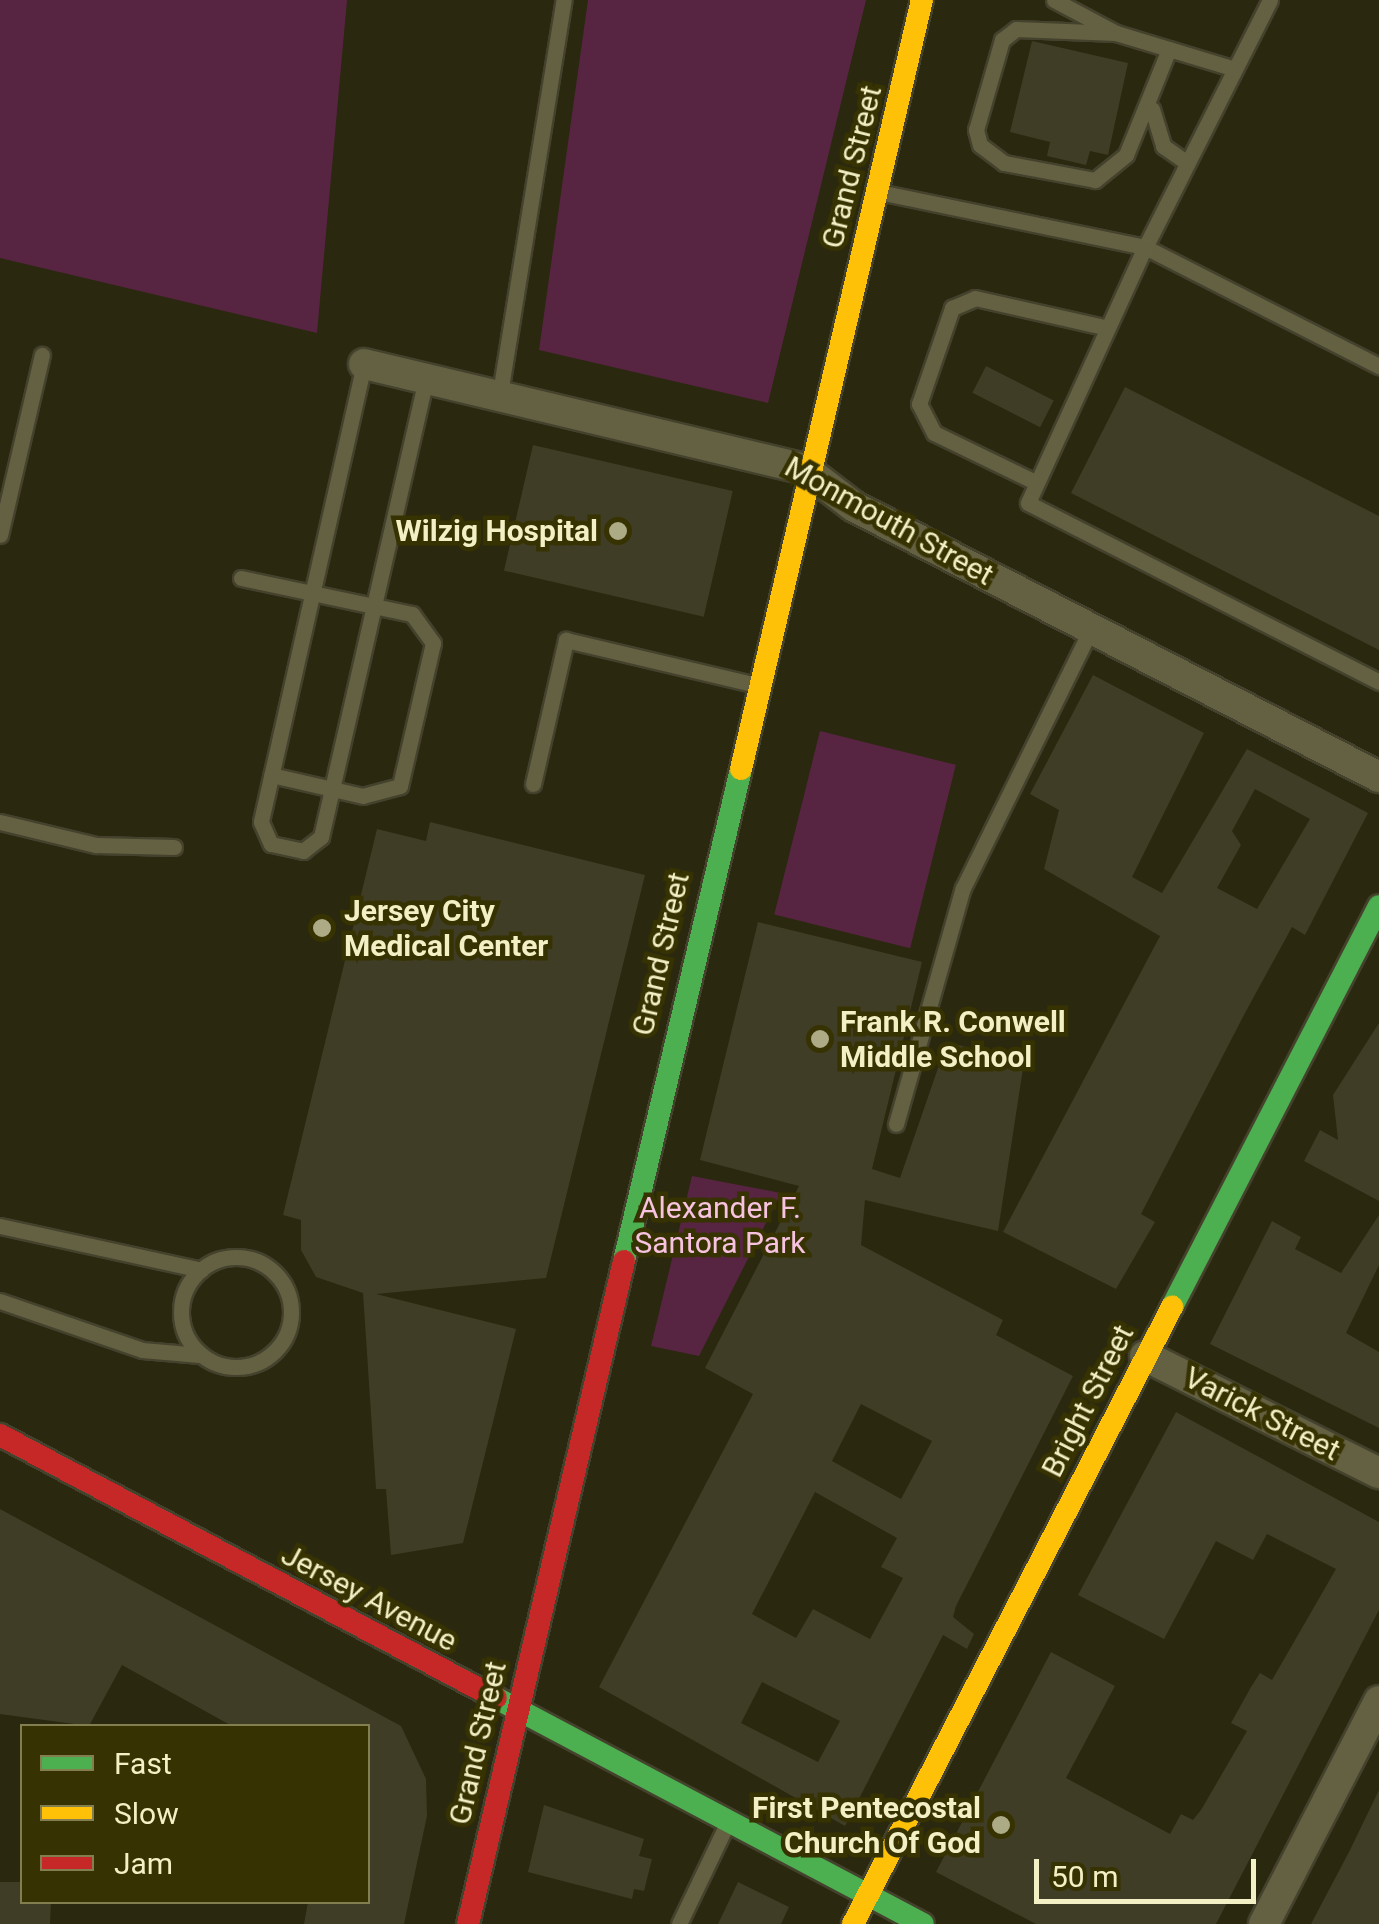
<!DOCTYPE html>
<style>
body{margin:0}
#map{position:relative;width:1379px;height:1924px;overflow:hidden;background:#2a280e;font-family:Roboto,sans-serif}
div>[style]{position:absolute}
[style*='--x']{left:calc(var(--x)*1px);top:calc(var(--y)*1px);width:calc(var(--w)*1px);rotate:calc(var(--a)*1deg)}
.green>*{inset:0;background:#572542;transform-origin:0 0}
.building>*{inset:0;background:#3f3d25;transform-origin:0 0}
.roads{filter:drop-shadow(2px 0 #44422d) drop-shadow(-2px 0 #44422d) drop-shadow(0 2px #44422d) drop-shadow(0 -2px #44422d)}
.lane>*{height:15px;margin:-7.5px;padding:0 7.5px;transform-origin:7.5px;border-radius:7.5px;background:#646143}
.lane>.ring{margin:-7.5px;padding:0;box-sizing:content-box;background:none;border:15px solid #646143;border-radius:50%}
.street>*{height:30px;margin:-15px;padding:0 15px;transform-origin:15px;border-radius:15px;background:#646143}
.fast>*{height:22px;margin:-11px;padding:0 11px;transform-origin:11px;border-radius:11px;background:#4caf50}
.slow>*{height:22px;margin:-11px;padding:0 11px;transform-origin:11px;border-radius:11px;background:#ffc107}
.jam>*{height:22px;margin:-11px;padding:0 11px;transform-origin:11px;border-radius:11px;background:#c62828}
.dots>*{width:28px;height:28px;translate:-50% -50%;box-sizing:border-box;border:5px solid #373201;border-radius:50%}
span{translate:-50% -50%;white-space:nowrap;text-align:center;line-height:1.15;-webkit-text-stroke:9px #373201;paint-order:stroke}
.street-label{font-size:30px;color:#f3f0c6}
.poi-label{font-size:30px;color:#f3f0c6;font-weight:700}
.right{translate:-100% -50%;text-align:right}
.left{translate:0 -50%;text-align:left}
.park-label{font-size:30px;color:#f7c3e1}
.legend{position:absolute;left:20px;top:1724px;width:350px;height:180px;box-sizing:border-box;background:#373201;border:2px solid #827e50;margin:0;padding:12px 18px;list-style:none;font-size:30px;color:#f3f0c6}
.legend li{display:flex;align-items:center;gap:20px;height:50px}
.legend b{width:50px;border:2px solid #827e50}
.scale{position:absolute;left:1034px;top:1859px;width:222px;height:45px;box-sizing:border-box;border:5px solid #f3f0c6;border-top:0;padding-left:12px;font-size:30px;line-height:35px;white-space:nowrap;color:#f3f0c6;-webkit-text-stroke:8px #373201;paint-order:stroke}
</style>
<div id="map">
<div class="green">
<i style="clip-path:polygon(0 0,347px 0,317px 333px,0 258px)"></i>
<i style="clip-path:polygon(588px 0,866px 0,768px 403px,539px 350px)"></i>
<i style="left:820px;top:731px;width:140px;height:189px;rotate:14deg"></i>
<i style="clip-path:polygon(692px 1176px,781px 1193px,699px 1356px,651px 1346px)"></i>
</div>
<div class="building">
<i style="clip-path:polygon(1032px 41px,1128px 63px,1108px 155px,1090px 151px,1086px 165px,1047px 156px,1050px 142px,1010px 132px)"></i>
<i style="left:986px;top:366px;width:76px;height:30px;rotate:27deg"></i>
<i style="clip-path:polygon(1125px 387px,1379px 516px,1379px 650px,1071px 493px)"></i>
<i style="left:533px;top:445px;width:205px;height:129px;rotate:13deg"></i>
<i style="clip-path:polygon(evenodd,1093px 675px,1204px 733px,1132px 877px,1162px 893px,1247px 749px,1368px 813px,1305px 935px,1292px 927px,1245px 1013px,1141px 1214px,1155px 1222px,1116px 1289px,1003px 1232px,1160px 936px,1044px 869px,1059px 810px,1030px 794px,1093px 675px,1255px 789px,1310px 819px,1257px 909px,1217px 888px,1241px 845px,1232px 831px,1255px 789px)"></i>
<i style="clip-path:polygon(430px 822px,645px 875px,546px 1278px,376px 1294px,516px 1329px,463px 1543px,391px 1555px,386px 1489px,376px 1489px,363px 1293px,316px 1277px,301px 1250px,301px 1220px,283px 1215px,377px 829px,426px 841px)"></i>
<i style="clip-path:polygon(evenodd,758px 922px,922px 962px,872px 1169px,900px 1178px,947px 1042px,1024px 1062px,998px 1231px,865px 1200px,861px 1245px,1003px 1320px,996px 1335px,1073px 1376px,956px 1606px,953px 1617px,974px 1634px,967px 1649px,943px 1635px,845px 1826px,599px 1687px,753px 1394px,705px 1368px,799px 1186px,700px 1160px,758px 922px,861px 1404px,932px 1441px,901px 1499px,832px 1461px,861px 1404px,758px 922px,815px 1492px,897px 1538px,881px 1567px,903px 1578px,870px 1639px,813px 1609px,796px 1638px,752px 1614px,815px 1492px,758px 922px,762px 1682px,840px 1721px,818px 1762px,741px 1723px,762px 1682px)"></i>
<i style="clip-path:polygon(1379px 1023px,1379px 1201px,1304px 1161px,1320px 1130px,1338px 1140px,1333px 1095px)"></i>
<i style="clip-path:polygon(1379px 1215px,1379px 1265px,1346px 1333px,1379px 1352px,1379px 1428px,1210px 1344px,1272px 1221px,1301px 1237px,1295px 1249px,1341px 1273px)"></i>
<i style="clip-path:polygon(1176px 1412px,1379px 1522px,1379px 1610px,1216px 1924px,1036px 1924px,936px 1872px,1051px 1652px,1115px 1686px,1066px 1778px,1170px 1834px,1181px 1814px,1193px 1820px,1201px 1810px,1247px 1731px,1231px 1723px,1251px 1687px,1260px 1673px,1272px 1680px,1336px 1569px,1267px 1534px,1253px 1560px,1216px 1541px,1164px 1639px,1078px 1595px)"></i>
<i style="clip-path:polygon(0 1509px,401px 1726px,426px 1779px,427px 1816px,404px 1924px,304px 1924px,308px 1902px,368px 1902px,368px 1726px,232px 1726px,122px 1665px,89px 1726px,0 1714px)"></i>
<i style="clip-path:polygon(1379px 1790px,1379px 1924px,1311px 1924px,1350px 1850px)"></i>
<i style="clip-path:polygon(544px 1805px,644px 1839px,639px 1856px,652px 1859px,644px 1891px,634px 1889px,632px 1899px,528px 1872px)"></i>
<i style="clip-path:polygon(0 1882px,22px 1882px,22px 1902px,51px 1902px,50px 1924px,0 1924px)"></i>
<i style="clip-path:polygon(738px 1882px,789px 1907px,781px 1924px,718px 1924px)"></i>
</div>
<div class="roads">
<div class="lane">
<i style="--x:1054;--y:0;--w:70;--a:28"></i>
<i style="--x:1270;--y:0;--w:277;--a:116.8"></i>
<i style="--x:1145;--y:247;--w:263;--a:27"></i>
<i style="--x:1169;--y:49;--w:114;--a:112.1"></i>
<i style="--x:1126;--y:155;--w:40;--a:141"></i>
<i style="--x:1095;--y:180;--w:93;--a:-169.4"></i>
<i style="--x:1004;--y:163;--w:30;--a:-143"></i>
<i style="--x:980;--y:145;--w:16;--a:-105"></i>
<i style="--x:976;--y:130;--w:94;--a:-73.9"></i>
<i style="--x:1002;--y:40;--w:18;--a:-38"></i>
<i style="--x:1016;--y:29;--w:100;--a:2.3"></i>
<i style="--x:1116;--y:33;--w:124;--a:16.8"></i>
<i style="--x:1152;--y:109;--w:39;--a:73"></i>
<i style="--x:1163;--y:146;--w:29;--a:35"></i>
<i style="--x:879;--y:192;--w:272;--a:11.7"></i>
<i style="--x:1145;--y:247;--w:281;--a:114.6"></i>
<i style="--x:1028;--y:503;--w:394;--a:27"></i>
<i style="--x:364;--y:364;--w:469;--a:102.7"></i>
<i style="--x:261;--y:822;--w:24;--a:66"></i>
<i style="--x:271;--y:844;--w:33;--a:12"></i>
<i style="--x:303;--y:851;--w:23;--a:-38"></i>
<i style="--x:321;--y:837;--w:472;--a:-77.1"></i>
<i style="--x:500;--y:393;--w:398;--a:-80.8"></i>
<i style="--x:1033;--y:481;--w:110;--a:-154.1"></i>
<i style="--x:934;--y:433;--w:33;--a:-117"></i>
<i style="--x:919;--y:404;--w:102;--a:-71"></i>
<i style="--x:952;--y:308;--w:25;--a:-23"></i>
<i style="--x:975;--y:298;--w:136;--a:12.7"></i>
<i style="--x:0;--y:535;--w:185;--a:-76.9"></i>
<i style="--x:241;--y:578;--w:175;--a:11.9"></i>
<i style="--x:412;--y:614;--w:36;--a:54"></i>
<i style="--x:433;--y:643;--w:147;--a:103"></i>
<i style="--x:400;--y:786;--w:38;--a:165"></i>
<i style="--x:363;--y:796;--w:94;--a:-167.1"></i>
<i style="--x:533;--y:784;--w:148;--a:-77.1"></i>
<i style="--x:566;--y:640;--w:196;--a:13.3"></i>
<i style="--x:0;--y:822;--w:99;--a:13.5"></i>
<i style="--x:96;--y:845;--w:78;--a:1.5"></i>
<i style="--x:896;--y:1124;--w:245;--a:-74.2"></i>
<i style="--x:963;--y:888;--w:287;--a:-63.7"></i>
<i style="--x:0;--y:1226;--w:206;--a:12.3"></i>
<i class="ring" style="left:181px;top:1257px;width:95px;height:95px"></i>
<i style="--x:0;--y:1301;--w:150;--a:19"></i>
<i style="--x:142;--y:1350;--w:58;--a:4.9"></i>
<i style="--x:679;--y:1924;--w:111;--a:-64.4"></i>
</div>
<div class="street">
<i style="--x:364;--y:364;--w:453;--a:13.4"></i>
<i style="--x:805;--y:469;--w:61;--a:37.6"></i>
<i style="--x:853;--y:506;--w:592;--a:27.26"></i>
<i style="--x:1145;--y:1356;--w:262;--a:26.6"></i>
<i style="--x:1264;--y:1924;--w:251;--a:-62.7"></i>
</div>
<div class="fast">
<i style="--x:624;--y:1261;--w:506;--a:-76.62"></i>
<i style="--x:1172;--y:1307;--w:451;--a:-62.7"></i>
<i style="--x:496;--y:1698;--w:483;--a:27.9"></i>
</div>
<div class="slow">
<i style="--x:741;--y:769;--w:790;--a:-76.76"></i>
<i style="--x:853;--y:1924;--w:695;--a:-62.66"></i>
</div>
<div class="jam">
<i style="--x:0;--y:1435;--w:561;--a:27.93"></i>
<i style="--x:468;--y:1924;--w:681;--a:-76.76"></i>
</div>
</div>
<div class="dots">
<i style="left:618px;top:531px;background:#adaa86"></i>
<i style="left:322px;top:928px;background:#adaa86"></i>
<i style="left:820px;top:1039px;background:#adaa86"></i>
<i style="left:1001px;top:1825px;background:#adaa86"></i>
</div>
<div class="street-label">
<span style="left:852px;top:167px;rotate:-76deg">Grand Street</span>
<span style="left:889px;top:521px;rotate:29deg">Monmouth Street</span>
<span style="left:661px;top:954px;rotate:-77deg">Grand Street</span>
<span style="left:1088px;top:1401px;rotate:-63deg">Bright Street</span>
<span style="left:1262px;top:1414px;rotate:27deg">Varick Street</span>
<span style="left:369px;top:1598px;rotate:28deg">Jersey Avenue</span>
<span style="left:478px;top:1743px;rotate:-77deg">Grand Street</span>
</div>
<div class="poi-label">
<span class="right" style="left:598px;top:531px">Wilzig Hospital</span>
<span class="left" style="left:344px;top:928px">Jersey City<br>Medical Center</span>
<span class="left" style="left:840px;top:1039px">Frank R. Conwell<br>Middle School</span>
<span class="right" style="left:981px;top:1825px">First Pentecostal<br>Church Of God</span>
</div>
<div class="park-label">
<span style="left:720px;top:1225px">Alexander F.<br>Santora Park</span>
</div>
<ul class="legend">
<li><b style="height:12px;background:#4caf50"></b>Fast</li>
<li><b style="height:12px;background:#ffc107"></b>Slow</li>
<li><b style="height:12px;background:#c62828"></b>Jam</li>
</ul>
<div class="scale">50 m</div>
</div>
